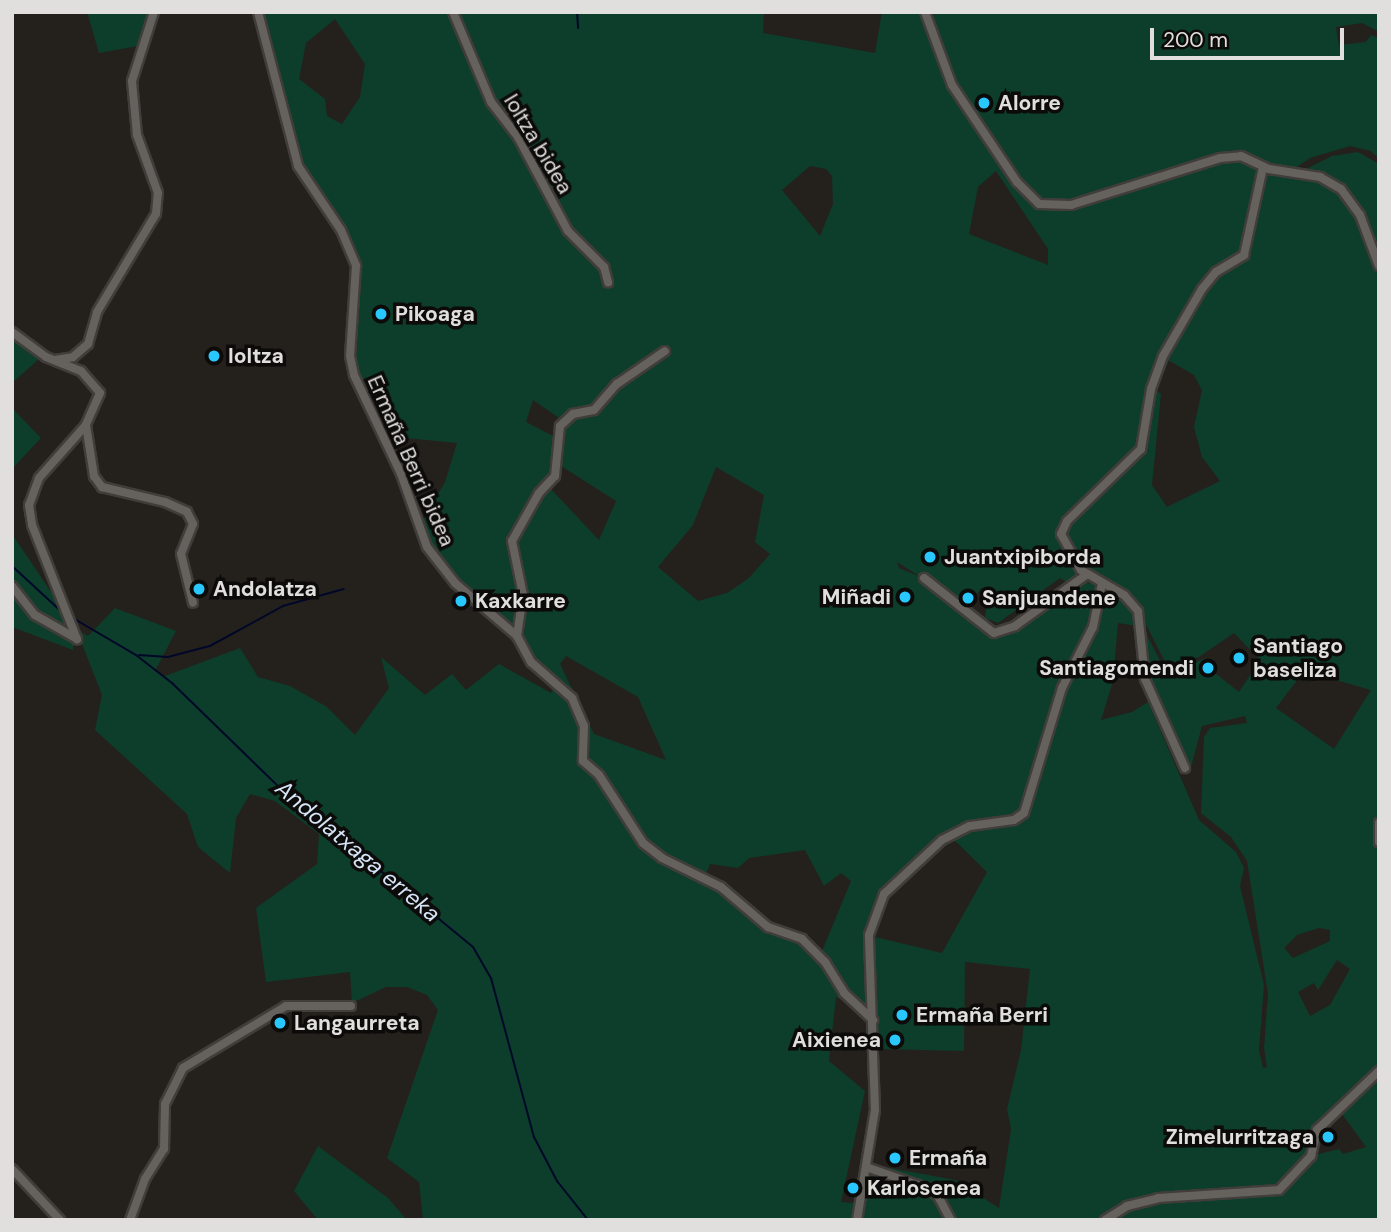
<!DOCTYPE html>
<meta charset="utf-8">
<style>
body{margin:0}
#map{position:relative;width:1391px;height:1232px;overflow:hidden;background:#24211d;font-family:"DM Sans",sans-serif}
div>[style]{position:absolute}
[style*='--x']{left:calc(var(--x)*1px);top:calc(var(--y)*1px);width:calc(var(--w)*1px);rotate:calc(var(--a)*1deg)}
.green>*{inset:0;background:#0d3d2b}
.stream>*{height:2px;margin:-1px;padding:0 1px;transform-origin:1px;border-radius:1px;background:#000828}
.roads{filter:drop-shadow(2px 0 #403d3a) drop-shadow(-2px 0 #403d3a) drop-shadow(0 2px #403d3a) drop-shadow(0 -2px #403d3a)}
.minor>*{height:8px;margin:-4px;padding:0 4px;transform-origin:4px;border-radius:4px;background:#65615d}
.dots>*{width:19px;height:19px;translate:-50% -50%;box-sizing:border-box;border:4px solid #0c0b09;border-radius:50%}
span{translate:-50% -50%;white-space:nowrap;text-align:center;line-height:1.15;-webkit-text-stroke:7px #0c0b09;paint-order:stroke}
.poi-label{font-size:21px;color:#e1dfdd;font-weight:700}
.left{translate:0 -50%;text-align:left}
.right{translate:-100% -50%;text-align:right}
.street-label{font-size:21px;color:#e1dfdd}
.water-label{font-size:23px;color:#d6e4f7;font-style:italic}
.frame{position:absolute;inset:0;border:14px solid #e1dfdd;pointer-events:none}
.scale{position:absolute;left:1150px;top:28px;width:194px;height:32px;box-sizing:border-box;border:4px solid #e1dfdd;border-top:0;padding-left:9px;font-size:21px;line-height:24px;white-space:nowrap;color:#e1dfdd;-webkit-text-stroke:5px #0c0b09;paint-order:stroke}
</style>
<div id="map">
<div class="green">
<i style="clip-path:polygon(87px 12px,151px 12px,138px 46px,99px 53px)"></i>
<i style="clip-path:polygon(evenodd,260px 12px,451px 12px,491px 105px,517px 138px,563px 227px,603px 269px,607px 283px,612px 278px,608px 269px,568px 226px,519px 135px,493px 101px,454px 12px,764px 12px,763px 33px,875px 53px,882px 12px,920px 12px,951px 88px,1036px 205px,1066px 211px,1216px 160px,1249px 162px,1260px 173px,1244px 249px,1199px 287px,1157px 358px,1149px 384px,1161px 394px,1152px 485px,1167px 507px,1220px 481px,1202px 457px,1194px 427px,1202px 390px,1194px 375px,1166px 359px,1217px 276px,1244px 262px,1266px 174px,1315px 179px,1340px 192px,1356px 210px,1379px 270px,1379px 820px,1373px 832px,1379px 831px,1379px 1220px,1109px 1220px,1123px 1211px,1166px 1199px,1218px 1199px,1280px 1190px,1171px 1193px,1137px 1199px,1102px 1220px,423px 1220px,419px 1182px,387px 1158px,438px 1010px,427px 995px,407px 987px,386px 987px,352px 1003px,350px 972px,266px 982px,256px 908px,317px 864px,319px 834px,275px 801px,250px 794px,236px 818px,230px 873px,198px 847px,187px 814px,95px 730px,102px 695px,77px 631px,73px 650px,12px 627px,12px 534px,76px 629px,88px 636px,115px 608px,176px 631px,155px 671px,165px 676px,240px 648px,258px 677px,290px 686px,327px 707px,355px 735px,389px 688px,381px 657px,425px 695px,452px 674px,466px 690px,499px 664px,551px 693px,559px 679px,534px 662px,524px 641px,525px 597px,515px 556px,517px 535px,548px 486px,599px 540px,616px 501px,558px 464px,564px 424px,571px 417px,595px 412px,620px 385px,663px 356px,661px 351px,623px 375px,593px 405px,559px 418px,533px 400px,526px 422px,555px 437px,555px 469px,512px 534px,511px 557px,521px 592px,515px 630px,456px 581px,432px 550px,421px 523px,445px 482px,457px 443px,385px 436px,356px 375px,353px 342px,359px 266px,350px 241px,302px 168px,260px 12px,335px 19px,365px 64px,360px 97px,342px 124px,327px 116px,325px 99px,299px 79px,306px 43px,335px 19px,260px 12px,810px 166px,826px 169px,832px 176px,833px 204px,820px 236px,782px 190px,810px 166px,260px 12px,996px 171px,1048px 249px,1048px 265px,969px 234px,978px 187px,996px 171px,260px 12px,716px 467px,764px 495px,755px 542px,770px 554px,749px 578px,727px 593px,698px 601px,658px 567px,693px 525px,716px 467px,260px 12px,1120px 470px,1121px 477px,1066px 526px,1065px 539px,1075px 560px,1092px 576px,1134px 601px,1166px 664px,1199px 657px,1234px 633px,1260px 660px,1239px 692px,1215px 673px,1206px 658px,1178px 669px,1164px 669px,1144px 629px,1147px 680px,1154px 698px,1168px 714px,1191px 767px,1202px 726px,1245px 716px,1247px 723px,1210px 728px,1204px 737px,1201px 813px,1231px 837px,1247px 861px,1268px 994px,1264px 1048px,1267px 1067px,1263px 1068px,1259px 1050px,1264px 985px,1240px 886px,1244px 868px,1236px 852px,1199px 820px,1148px 702px,1132px 712px,1101px 720px,1113px 681px,1118px 623px,1137px 626px,1130px 603px,1110px 589px,1085px 582px,1014px 630px,992px 635px,916px 575px,899px 568px,897px 562px,959px 601px,966px 589px,977px 594px,981px 588px,988px 595px,985px 618px,998px 623px,1060px 578px,1070px 584px,1077px 579px,1078px 572px,1060px 539px,1064px 523px,1120px 470px,260px 12px,566px 656px,638px 697px,666px 760px,594px 734px,560px 664px,566px 656px,260px 12px,1304px 671px,1371px 690px,1334px 749px,1276px 708px,1304px 671px,260px 12px,947px 833px,987px 872px,942px 953px,871px 936px,879px 1049px,964px 1051px,965px 962px,1030px 969px,1021px 1050px,1007px 1109px,1011px 1129px,999px 1208px,955px 1180px,868px 1164px,862px 1204px,841px 1202px,865px 1091px,829px 1061px,836px 997px,869px 1013px,866px 934px,881px 894px,947px 833px,260px 12px,805px 850px,824px 886px,841px 873px,851px 881px,820px 956px,795px 934px,772px 934px,705px 876px,710px 864px,738px 868px,749px 858px,805px 850px,260px 12px,1319px 928px,1330px 930px,1330px 941px,1293px 958px,1284px 948px,1297px 935px,1319px 928px,260px 12px,1337px 960px,1350px 969px,1330px 1005px,1310px 1016px,1298px 992px,1314px 983px,1318px 990px,1337px 960px,260px 12px,1337px 1107px,1366px 1147px,1343px 1154px,1339px 1149px,1315px 1155px,1298px 1171px,1312px 1151px,1313px 1131px,1337px 1107px)"></i>
<i style="clip-path:polygon(929px 12px,1379px 12px,1379px 32px,1362px 23px,1336px 27px,1339px 45px,1366px 42px,1371px 35px,1379px 38px,1379px 159px,1371px 151px,1350px 146px,1310px 158px,1291px 171px,1249px 155px,1223px 154px,1065px 201px,1040px 198px,1020px 180px,963px 99px)"></i>
<i style="clip-path:polygon(1358px 152px,1379px 164px,1379px 254px,1351px 193px,1334px 180px,1300px 172px,1332px 156px)"></i>
<i style="clip-path:polygon(12px 339px,39px 359px,12px 383px)"></i>
<i style="clip-path:polygon(12px 408px,41px 438px,12px 469px)"></i>
<i style="clip-path:polygon(318px 1146px,388px 1198px,407px 1220px,318px 1220px,294px 1191px)"></i>
</div>
<div class="stream">
<i style="--x:577;--y:12;--w:16;--a:86"></i>
<i style="--x:12;--y:566;--w:69;--a:42.7"></i>
<i style="--x:71;--y:617;--w:75;--a:30.3"></i>
<i style="--x:136;--y:655;--w:46;--a:37.9"></i>
<i style="--x:172;--y:683;--w:149;--a:44.2"></i>
<i style="--x:279;--y:787;--w:251;--a:39.5"></i>
<i style="--x:473;--y:947;--w:36;--a:60"></i>
<i style="--x:491;--y:978;--w:165;--a:74.9"></i>
<i style="--x:534;--y:1137;--w:50;--a:62.4"></i>
<i style="--x:557;--y:1181;--w:50;--a:51.5"></i>
<i style="--x:139;--y:655;--w:29;--a:4"></i>
<i style="--x:168;--y:657;--w:43;--a:-14.7"></i>
<i style="--x:210;--y:646;--w:83;--a:-28.7"></i>
<i style="--x:283;--y:606;--w:63;--a:-15.6"></i>
</div>
<div class="roads">
<div class="minor">
<i style="--x:258;--y:12;--w:159;--a:75.4"></i>
<i style="--x:298;--y:166;--w:77;--a:56.1"></i>
<i style="--x:341;--y:230;--w:39;--a:67"></i>
<i style="--x:356;--y:266;--w:90;--a:93.8"></i>
<i style="--x:350;--y:356;--w:19;--a:78"></i>
<i style="--x:354;--y:375;--w:110;--a:64.6"></i>
<i style="--x:401;--y:474;--w:77;--a:70.4"></i>
<i style="--x:427;--y:547;--w:46;--a:52.1"></i>
<i style="--x:455;--y:583;--w:82;--a:40.5"></i>
<i style="--x:517;--y:636;--w:30;--a:62"></i>
<i style="--x:531;--y:662;--w:55;--a:41.3"></i>
<i style="--x:572;--y:698;--w:30;--a:67"></i>
<i style="--x:584;--y:726;--w:35;--a:92"></i>
<i style="--x:583;--y:761;--w:21;--a:41"></i>
<i style="--x:599;--y:775;--w:81;--a:57.1"></i>
<i style="--x:643;--y:843;--w:24;--a:38"></i>
<i style="--x:662;--y:858;--w:66;--a:26.2"></i>
<i style="--x:721;--y:887;--w:62;--a:40.4"></i>
<i style="--x:768;--y:927;--w:36;--a:19"></i>
<i style="--x:802;--y:939;--w:33;--a:45"></i>
<i style="--x:825;--y:962;--w:36;--a:58"></i>
<i style="--x:844;--y:993;--w:40;--a:43"></i>
<i style="--x:453;--y:12;--w:98;--a:67.1"></i>
<i style="--x:491;--y:102;--w:44;--a:52.4"></i>
<i style="--x:518;--y:137;--w:106;--a:62"></i>
<i style="--x:568;--y:231;--w:51;--a:45"></i>
<i style="--x:604;--y:267;--w:16;--a:75"></i>
<i style="--x:925;--y:12;--w:78;--a:69.7"></i>
<i style="--x:952;--y:85;--w:117;--a:56.2"></i>
<i style="--x:1017;--y:182;--w:31;--a:45"></i>
<i style="--x:1039;--y:204;--w:32;--a:2"></i>
<i style="--x:1071;--y:205;--w:156;--a:-17.5"></i>
<i style="--x:1220;--y:158;--w:21;--a:-5"></i>
<i style="--x:1241;--y:156;--w:31;--a:25"></i>
<i style="--x:1269;--y:169;--w:52;--a:8.9"></i>
<i style="--x:1320;--y:177;--w:24;--a:30"></i>
<i style="--x:1341;--y:189;--w:32;--a:54"></i>
<i style="--x:1360;--y:215;--w:54;--a:69.6"></i>
<i style="--x:12;--y:332;--w:42;--a:36.3"></i>
<i style="--x:46;--y:357;--w:38;--a:22"></i>
<i style="--x:81;--y:371;--w:29;--a:49"></i>
<i style="--x:100;--y:393;--w:35;--a:114"></i>
<i style="--x:86;--y:425;--w:71;--a:131.6"></i>
<i style="--x:39;--y:478;--w:29;--a:110"></i>
<i style="--x:29;--y:505;--w:20;--a:81"></i>
<i style="--x:32;--y:525;--w:123;--a:68.5"></i>
<i style="--x:55;--y:360;--w:18;--a:-9"></i>
<i style="--x:73;--y:357;--w:20;--a:-41"></i>
<i style="--x:88;--y:344;--w:33;--a:-74"></i>
<i style="--x:97;--y:312;--w:114;--a:-59"></i>
<i style="--x:156;--y:214;--w:21;--a:-85"></i>
<i style="--x:158;--y:193;--w:62;--a:-109.9"></i>
<i style="--x:137;--y:135;--w:54;--a:-95.3"></i>
<i style="--x:132;--y:81;--w:72;--a:-72.3"></i>
<i style="--x:86;--y:425;--w:52;--a:81.1"></i>
<i style="--x:94;--y:476;--w:14;--a:54"></i>
<i style="--x:102;--y:487;--w:65;--a:13.4"></i>
<i style="--x:165;--y:502;--w:24;--a:24"></i>
<i style="--x:187;--y:512;--w:13;--a:63"></i>
<i style="--x:193;--y:524;--w:32;--a:112"></i>
<i style="--x:181;--y:554;--w:50;--a:76.2"></i>
<i style="--x:924;--y:578;--w:89;--a:38.2"></i>
<i style="--x:994;--y:633;--w:22;--a:-18"></i>
<i style="--x:1015;--y:626;--w:87;--a:-35.7"></i>
<i style="--x:12;--y:586;--w:37;--a:52"></i>
<i style="--x:35;--y:615;--w:48;--a:29.7"></i>
<i style="--x:517;--y:636;--w:41;--a:-81.7"></i>
<i style="--x:523;--y:595;--w:55;--a:-101.5"></i>
<i style="--x:512;--y:541;--w:55;--a:-60.6"></i>
<i style="--x:539;--y:493;--w:23;--a:-47"></i>
<i style="--x:555;--y:476;--w:50;--a:-84.3"></i>
<i style="--x:560;--y:426;--w:18;--a:-43"></i>
<i style="--x:573;--y:414;--w:21;--a:-11"></i>
<i style="--x:594;--y:410;--w:35;--a:-49"></i>
<i style="--x:617;--y:384;--w:58;--a:-34.5"></i>
<i style="--x:1185;--y:768;--w:98;--a:-114.2"></i>
<i style="--x:1145;--y:679;--w:68;--a:-95.9"></i>
<i style="--x:1138;--y:611;--w:21;--a:-131"></i>
<i style="--x:1124;--y:595;--w:50;--a:-149.8"></i>
<i style="--x:1081;--y:570;--w:41;--a:-119.1"></i>
<i style="--x:1061;--y:534;--w:14;--a:-65"></i>
<i style="--x:1067;--y:521;--w:103;--a:-44.2"></i>
<i style="--x:1141;--y:449;--w:61;--a:-80.5"></i>
<i style="--x:1151;--y:389;--w:35;--a:-70"></i>
<i style="--x:1163;--y:356;--w:78;--a:-59.8"></i>
<i style="--x:1202;--y:289;--w:22;--a:-51"></i>
<i style="--x:1216;--y:272;--w:33;--a:-31"></i>
<i style="--x:1244;--y:255;--w:90;--a:-77.8"></i>
<i style="--x:1379;--y:823;--w:19;--a:90"></i>
<i style="--x:866;--y:1167;--w:65;--a:19"></i>
<i style="--x:927;--y:1188;--w:14;--a:36"></i>
<i style="--x:938;--y:1196;--w:27;--a:62"></i>
<i style="--x:12;--y:1169;--w:70;--a:46.7"></i>
<i style="--x:130;--y:1220;--w:44;--a:-69.9"></i>
<i style="--x:145;--y:1179;--w:36;--a:-58"></i>
<i style="--x:164;--y:1149;--w:45;--a:-88.7"></i>
<i style="--x:165;--y:1104;--w:40;--a:-63.4"></i>
<i style="--x:183;--y:1068;--w:120;--a:-31"></i>
<i style="--x:286;--y:1006;--w:65;--a:0"></i>
<i style="--x:857;--y:1220;--w:111;--a:-80.7"></i>
<i style="--x:875;--y:1110;--w:175;--a:-92"></i>
<i style="--x:869;--y:935;--w:44;--a:-69.9"></i>
<i style="--x:884;--y:894;--w:79;--a:-43"></i>
<i style="--x:942;--y:840;--w:31;--a:-27"></i>
<i style="--x:970;--y:826;--w:44;--a:-7.8"></i>
<i style="--x:1014;--y:820;--w:12;--a:-35"></i>
<i style="--x:1024;--y:813;--w:131;--a:-73.1"></i>
<i style="--x:1062;--y:688;--w:68;--a:-63.1"></i>
<i style="--x:1093;--y:627;--w:45;--a:-78.4"></i>
<i style="--x:1105;--y:1220;--w:26;--a:-32"></i>
<i style="--x:1127;--y:1206;--w:32;--a:-14"></i>
<i style="--x:1158;--y:1198;--w:121;--a:-3.8"></i>
<i style="--x:1279;--y:1190;--w:47;--a:-46.7"></i>
<i style="--x:1311;--y:1156;--w:27;--a:-77"></i>
<i style="--x:1317;--y:1130;--w:86;--a:-43.6"></i>
</div>
</div>
<div class="dots">
<i style="left:984px;top:103px;background:#28c8ff"></i>
<i style="left:381px;top:314px;background:#28c8ff"></i>
<i style="left:214px;top:356px;background:#28c8ff"></i>
<i style="left:930px;top:557px;background:#28c8ff"></i>
<i style="left:199px;top:589px;background:#28c8ff"></i>
<i style="left:905px;top:597px;background:#28c8ff"></i>
<i style="left:968px;top:598px;background:#28c8ff"></i>
<i style="left:461px;top:601px;background:#28c8ff"></i>
<i style="left:1239px;top:658px;background:#28c8ff"></i>
<i style="left:1208px;top:668px;background:#28c8ff"></i>
<i style="left:902px;top:1015px;background:#28c8ff"></i>
<i style="left:280px;top:1023px;background:#28c8ff"></i>
<i style="left:895px;top:1040px;background:#28c8ff"></i>
<i style="left:1328px;top:1137px;background:#28c8ff"></i>
<i style="left:895px;top:1158px;background:#28c8ff"></i>
<i style="left:853px;top:1188px;background:#28c8ff"></i>
</div>
<div class="poi-label">
<span class="left" style="left:998px;top:103px">Alorre</span>
<span class="left" style="left:395px;top:314px">Pikoaga</span>
<span class="left" style="left:228px;top:356px">Ioltza</span>
<span class="left" style="left:944px;top:557px">Juantxipiborda</span>
<span class="left" style="left:213px;top:589px">Andolatza</span>
<span class="right" style="left:891px;top:597px">Miñadi</span>
<span class="left" style="left:982px;top:598px">Sanjuandene</span>
<span class="left" style="left:475px;top:601px">Kaxkarre</span>
<span class="left" style="left:1253px;top:658px">Santiago<br>baseliza</span>
<span class="right" style="left:1194px;top:668px">Santiagomendi</span>
<span class="left" style="left:916px;top:1015px">Ermaña Berri</span>
<span class="left" style="left:294px;top:1023px">Langaurreta</span>
<span class="right" style="left:881px;top:1040px">Aixienea</span>
<span class="right" style="left:1314px;top:1137px">Zimelurritzaga</span>
<span class="left" style="left:909px;top:1158px">Ermaña</span>
<span class="left" style="left:867px;top:1188px">Karlosenea</span>
</div>
<div class="street-label">
<span style="left:538px;top:144px;rotate:59deg">Ioltza bidea</span>
<span style="left:411px;top:461px;rotate:66deg">Ermaña Berri bidea</span>
</div>
<div class="water-label">
<span style="left:358px;top:851px;rotate:40deg">Andolatxaga erreka</span>
</div>
<div class="frame"></div>
<div class="scale">200 m</div>
</div>
